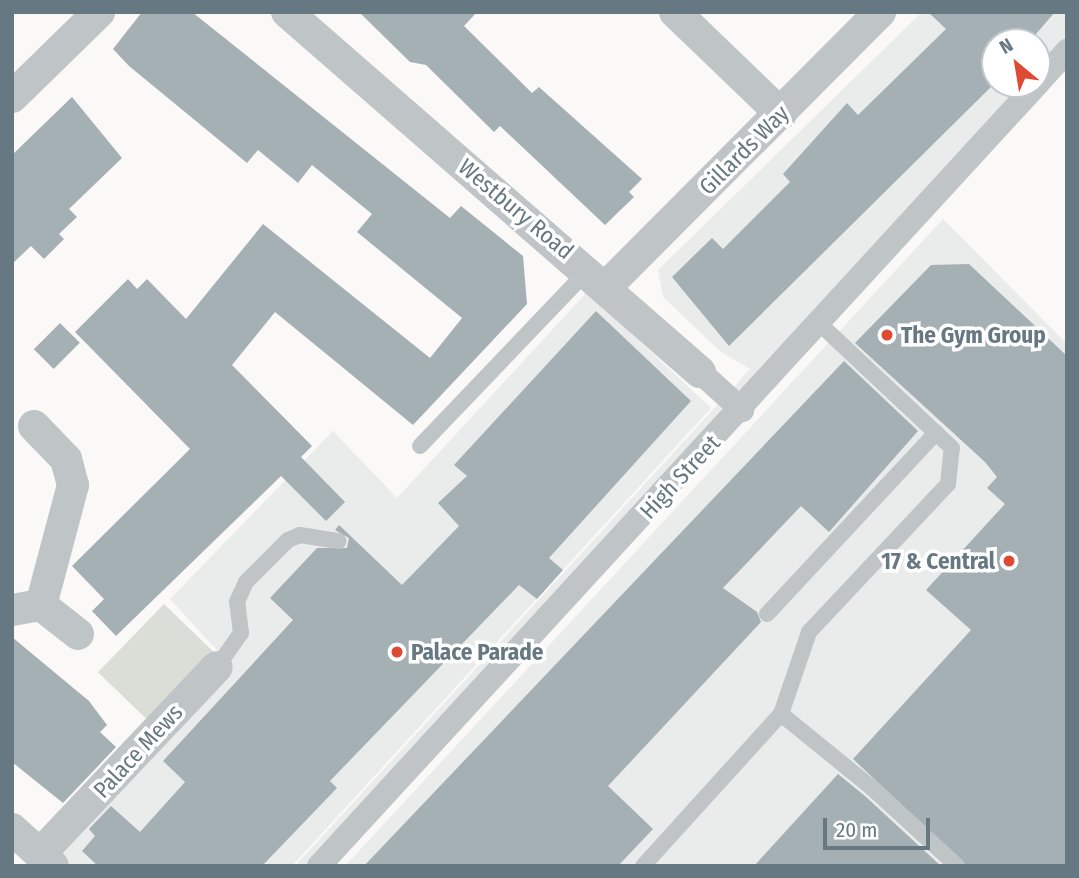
<!DOCTYPE html>
<style>
body{margin:0}
#map{position:relative;width:1079px;height:878px;overflow:hidden;background:#faf9f8;font-family:"Fira Sans Condensed",sans-serif}
div>[style]{position:absolute}
[style*='--x']{left:calc(var(--x)*1px);top:calc(var(--y)*1px);width:calc(var(--w)*1px);rotate:calc(var(--a)*1deg)}
.built>*{inset:0;background:#eaebeb}
.green>*{inset:0;background:#daded7;transform-origin:0 0}
.building>*{inset:0;background:#a5b0b5;transform-origin:0 0}
.service>*{height:16px;margin:-8px;padding:0 8px;transform-origin:8px;border-radius:8px;background:#bfc4c7}
.pedestrian>*{height:24px;margin:-12px;padding:0 12px;transform-origin:12px;border-radius:12px;background:#bfc4c7}
.minor>*{height:32px;margin:-16px;padding:0 16px;transform-origin:16px;border-radius:16px;background:#bfc4c7}
.service-bridge>*{height:16px;margin:-8px;padding:0 8px;transform-origin:8px;border-radius:8px;background:#bfc4c7}
.dots>*{width:19px;height:19px;translate:-50% -50%;box-sizing:border-box;border:4px solid #fff;border-radius:50%}
span{translate:-50% -50%;white-space:nowrap;text-align:center;line-height:1.15;-webkit-text-stroke:7px #fff;paint-order:stroke}
.street-label{font-size:23px;color:#667881}
.poi-label{font-size:23px;color:#667881;font-weight:700}
.left{translate:0 -50%;text-align:left}
.right{translate:-100% -50%;text-align:right}
.frame{position:absolute;inset:0;border:14px solid #667881;pointer-events:none}
.north{position:absolute;left:981px;top:28px;width:70px;height:70px;box-sizing:border-box;background:#fff;border:2px solid #c2c9cd;border-radius:50%;rotate:330deg;font-size:19px;font-weight:700;line-height:28px;text-align:center;color:#667881}
.north::after{content:'';display:block;margin:auto;width:24px;height:32px;background:#de4a33;clip-path:polygon(50% 0,100% 100%,50% 72%,0 100%)}
.scale{position:absolute;left:823px;top:818px;width:107px;height:32px;box-sizing:border-box;border:4px solid #667881;border-top:0;padding-left:9px;font-size:21px;line-height:24px;white-space:nowrap;color:#667881;-webkit-text-stroke:5px #fff;paint-order:stroke}
</style>
<div id="map">
<div class="built">
<i style="clip-path:polygon(evenodd,922px 12px,1067px 12px,1067px 61px,335px 866px,295px 866px,750px 369px,721px 352px,663px 297px,658px 270px,922px 12px,995px 42px,1037px 42px,1037px 84px,995px 84px,995px 42px)"></i>
<i style="clip-path:polygon(943px 219px,1067px 344px,1067px 866px,345px 866px)"></i>
<i style="clip-path:polygon(587px 292px,711px 408px,292px 866px,30px 866px,224px 658px,170px 599px,333px 431px,397px 498px)"></i>
</div>
<div class="green">
<i style="left:164px;top:604px;width:77px;height:95px;rotate:44deg"></i>
</div>
<div class="building">
<i style="clip-path:polygon(142px 12px,192px 12px,450px 218px,461px 206px,523px 256px,527px 304px,413px 425px,275px 312px,232px 365px,312px 446px,301px 457px,345px 502px,326px 521px,281px 476px,116px 636px,92px 611px,104px 599px,72px 566px,190px 449px,75px 332px,128px 279px,137px 289px,147px 279px,186px 319px,263px 224px,430px 358px,462px 318px,357px 232px,372px 214px,312px 165px,298px 183px,258px 150px,247px 163px,129px 66px,113px 49px)"></i>
<i style="clip-path:polygon(359px 12px,477px 12px,464px 26px,532px 93px,539px 87px,642px 179px,629px 192px,634px 197px,605px 225px,500px 126px,494px 132px,426px 65px,410px 62px)"></i>
<i style="clip-path:polygon(928px 12px,1055px 12px,1029px 42px,995px 42px,995px 83px,729px 346px,672px 277px,712px 238px,723px 249px,790px 182px,783px 174px,847px 103px,858px 115px,946px 29px)"></i>
<i style="clip-path:polygon(72px 97px,122px 158px,69px 209px,77px 217px,59px 234px,64px 239px,44px 259px,31px 246px,12px 264px,12px 155px)"></i>
<i style="clip-path:polygon(969px 264px,1067px 356px,1067px 866px,967px 866px,853px 759px,971px 630px,926px 590px,1005px 504px,987px 488px,997px 477px,985px 462px,855px 343px,931px 265px)"></i>
<i style="clip-path:polygon(596px 311px,691px 401px,549px 558px,563px 570px,537px 599px,519px 585px,330px 781px,337px 788px,262px 866px,98px 866px,82px 851px,95px 836px,89px 829px,111px 806px,140px 832px,185px 782px,163px 761px,293px 620px,270px 598px,317px 548px,347px 548px,349px 538px,335px 530px,339px 525px,402px 585px,459px 526px,438px 503px,467px 476px,454px 465px)"></i>
<i style="left:60px;top:323px;width:28px;height:37px;rotate:45deg"></i>
<i style="clip-path:polygon(844px 361px,918px 431px,829px 532px,801px 506px,723px 588px,757px 612px,761px 622px,608px 786px,653px 829px,618px 866px,364px 866px)"></i>
<i style="clip-path:polygon(12px 637px,89px 701px,107px 725px,100px 732px,116px 747px,63px 803px,12px 762px)"></i>
<i style="clip-path:polygon(838px 774px,865px 796px,941px 866px,754px 866px)"></i>
</div>
<div class="service">
<i style="--x:420;--y:446;--w:245;--a:-46.3"></i>
<i style="--x:767;--y:614;--w:248;--a:-47"></i>
<i style="--x:217;--y:667;--w:42;--a:-54.8"></i>
<i style="--x:241;--y:633;--w:31;--a:-97"></i>
<i style="--x:237;--y:602;--w:22;--a:-66"></i>
<i style="--x:246;--y:582;--w:59;--a:-45"></i>
<i style="--x:288;--y:540;--w:13;--a:-23"></i>
<i style="--x:300;--y:535;--w:39;--a:9"></i>
<i style="--x:781;--y:714;--w:87;--a:-71.1"></i>
<i style="--x:809;--y:632;--w:203;--a:-46.8"></i>
<i style="--x:948;--y:484;--w:36;--a:-84"></i>
<i style="--x:952;--y:448;--w:181;--a:-136.8"></i>
<i style="--x:643;--y:866;--w:205;--a:-47.8"></i>
<i style="--x:781;--y:714;--w:117;--a:39.1"></i>
</div>
<div class="pedestrian">
<i style="--x:1037;--y:84;--w:45;--a:-47.7"></i>
<i style="--x:700;--y:372;--w:57;--a:42.1"></i>
<i style="--x:319;--y:866;--w:1062;--a:-47.44"></i>
</div>
<div class="minor">
<i style="--x:287;--y:12;--w:548;--a:41.08"></i>
<i style="--x:675;--y:12;--w:147;--a:43.9"></i>
<i style="--x:12;--y:97;--w:122;--a:-44.3"></i>
<i style="--x:607;--y:286;--w:387;--a:-45.1"></i>
<i style="--x:34;--y:426;--w:46;--a:45.9"></i>
<i style="--x:66;--y:459;--w:27;--a:75"></i>
<i style="--x:73;--y:485;--w:124;--a:104.9"></i>
<i style="--x:12;--y:610;--w:29;--a:-10"></i>
<i style="--x:41;--y:605;--w:47;--a:38.1"></i>
<i style="--x:12;--y:829;--w:55;--a:42.1"></i>
<i style="--x:40;--y:854;--w:257;--a:-46.6"></i>
</div>
<div class="service-bridge">
<i style="--x:872;--y:788;--w:115;--a:42.5"></i>
</div>
<div class="dots">
<i style="left:887px;top:335px;background:#de4a33"></i>
<i style="left:1009px;top:561px;background:#de4a33"></i>
<i style="left:397px;top:652px;background:#de4a33"></i>
</div>
<div class="street-label">
<span style="left:744px;top:150px;rotate:-45deg">Gillards Way</span>
<span style="left:516px;top:209px;rotate:40deg">Westbury Road</span>
<span style="left:680px;top:477px;rotate:-47deg">High Street</span>
<span style="left:138px;top:751px;rotate:-47deg">Palace Mews</span>
</div>
<div class="poi-label">
<span class="left" style="left:901px;top:335px">The Gym Group</span>
<span class="right" style="left:995px;top:561px">17 &amp; Central</span>
<span class="left" style="left:411px;top:652px">Palace Parade</span>
</div>
<div class="frame"></div>
<div class="north">N</div>
<div class="scale">20 m</div>
</div>
